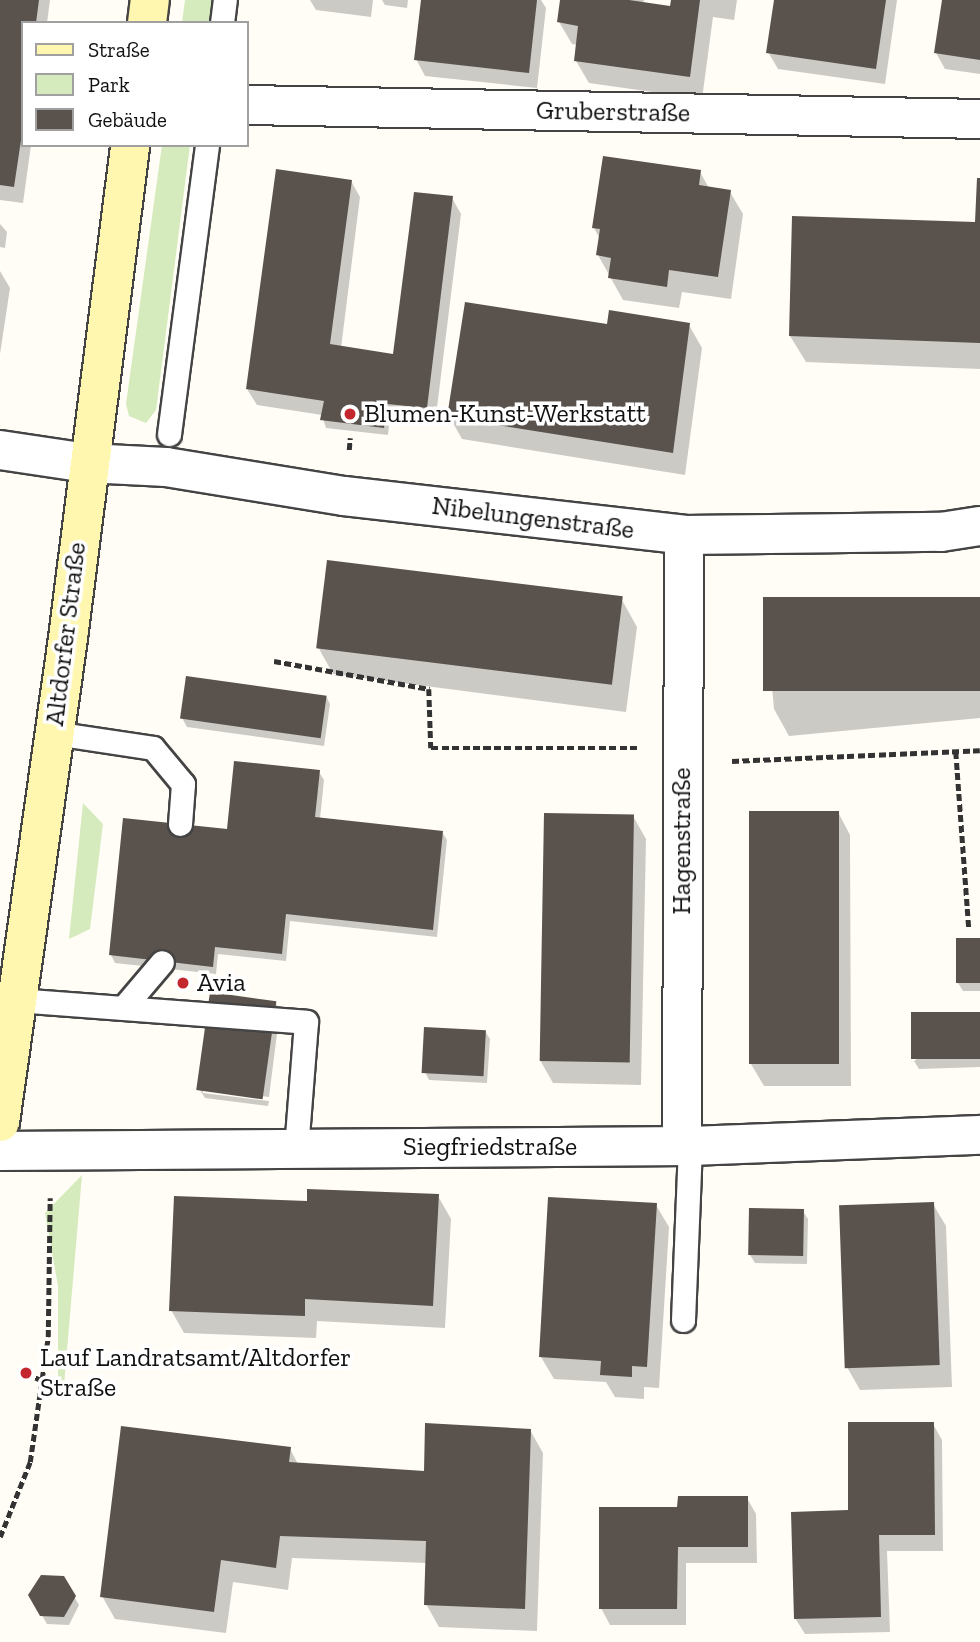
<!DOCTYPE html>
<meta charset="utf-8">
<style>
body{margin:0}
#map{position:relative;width:980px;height:1642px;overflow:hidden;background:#fffdf5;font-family:"Zilla Slab",serif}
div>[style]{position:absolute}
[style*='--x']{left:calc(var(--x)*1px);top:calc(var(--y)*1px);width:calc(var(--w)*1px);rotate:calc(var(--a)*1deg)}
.green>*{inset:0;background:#d5ebbd}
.shadow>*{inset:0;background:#0003}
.building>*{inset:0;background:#5a524d;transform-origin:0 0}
.path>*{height:4.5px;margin-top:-2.25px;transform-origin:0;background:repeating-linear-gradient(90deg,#333 0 7px,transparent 0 10.5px)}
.roads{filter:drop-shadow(2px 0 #444) drop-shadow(-2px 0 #444) drop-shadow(0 2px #444) drop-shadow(0 -2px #444)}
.lane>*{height:23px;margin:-11.5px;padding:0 11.5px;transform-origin:11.5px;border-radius:11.5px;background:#fff}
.street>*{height:38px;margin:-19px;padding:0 19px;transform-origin:19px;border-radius:19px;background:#fff}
.secondary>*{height:38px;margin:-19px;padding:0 19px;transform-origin:19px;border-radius:19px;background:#fff6b0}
.dots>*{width:19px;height:19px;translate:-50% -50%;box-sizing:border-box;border:4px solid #fff;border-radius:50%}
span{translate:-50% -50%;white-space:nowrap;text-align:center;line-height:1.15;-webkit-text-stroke:7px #fff;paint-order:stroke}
.street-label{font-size:26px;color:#111}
.poi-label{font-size:26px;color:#111}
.left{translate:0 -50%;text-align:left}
.legend{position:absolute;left:21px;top:21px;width:228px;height:126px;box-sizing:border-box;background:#fff;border:2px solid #a0a0a0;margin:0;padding:9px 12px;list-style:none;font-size:21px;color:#111}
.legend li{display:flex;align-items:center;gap:14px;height:35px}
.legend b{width:35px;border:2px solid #a0a0a0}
</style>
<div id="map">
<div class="green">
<i style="clip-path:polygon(185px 0,213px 0,210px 23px,182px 23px)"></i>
<i style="clip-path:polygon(162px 145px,190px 145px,156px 410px,146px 423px,129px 416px,126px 404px)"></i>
<i style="clip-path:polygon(83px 803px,103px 824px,90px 929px,69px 939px)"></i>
<i style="clip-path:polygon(82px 1175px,63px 1397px,58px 1396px,58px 1286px,45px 1213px)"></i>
</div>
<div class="shadow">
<i style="clip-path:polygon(0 0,50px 0,47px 23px,23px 23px,23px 145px,31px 145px,23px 203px,0 200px)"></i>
<i style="clip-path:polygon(310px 0,373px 0,371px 17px,316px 10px)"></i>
<i style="clip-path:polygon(382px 0,408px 0,407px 8px,385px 5px)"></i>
<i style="clip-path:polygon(422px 0,541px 0,546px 8px,537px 88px,425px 76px,416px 59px)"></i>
<i style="clip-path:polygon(562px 0,644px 0,643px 4px,672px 8px,673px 0,737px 0,734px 20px,713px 17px,702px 99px,589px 83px,576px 61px,578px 45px,572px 44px,559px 22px)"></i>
<i style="clip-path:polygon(775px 0,897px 0,885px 84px,778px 69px,768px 52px)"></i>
<i style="clip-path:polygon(944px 0,980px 0,980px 74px,945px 69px,936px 53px)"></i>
<i style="clip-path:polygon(700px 172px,709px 188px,730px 192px,743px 214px,731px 299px,682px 292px,679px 308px,623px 300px,598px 255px,600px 239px,594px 228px)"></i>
<i style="clip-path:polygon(980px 180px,980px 369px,806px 362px,790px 336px,977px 224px)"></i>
<i style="clip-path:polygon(351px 181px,360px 197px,341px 348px,395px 360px,452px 198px,461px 214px,435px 424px,398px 419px,391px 407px,388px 435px,326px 428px,322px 415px,257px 405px,247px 389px)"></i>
<i style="clip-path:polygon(0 224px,7px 232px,5px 248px,0 247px)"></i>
<i style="clip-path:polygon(0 271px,10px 288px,0 354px)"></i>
<i style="clip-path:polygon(689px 325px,702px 348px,685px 475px,462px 439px,449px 416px,609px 326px)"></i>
<i style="clip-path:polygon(980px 599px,980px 718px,789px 736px,774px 709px,766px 618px)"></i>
<i style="clip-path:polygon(622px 600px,637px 627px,626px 712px,333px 674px,318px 647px)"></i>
<i style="clip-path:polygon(326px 696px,330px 704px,324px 746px,187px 727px,182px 718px)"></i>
<i style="clip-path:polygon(319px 772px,324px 780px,320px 819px,442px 832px,447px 840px,437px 937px,290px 921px,286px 961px,218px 954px,216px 974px,115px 963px,111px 955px,228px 831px)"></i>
<i style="clip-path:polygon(838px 812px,850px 835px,851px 1086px,764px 1086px,751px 1064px)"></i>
<i style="clip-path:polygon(633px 816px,646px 839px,641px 1085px,553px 1083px,540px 1060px)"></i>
<i style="clip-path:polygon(980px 940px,980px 991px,963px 991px,958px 983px)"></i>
<i style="clip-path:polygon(275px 1002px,280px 1010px,269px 1097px,203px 1089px,203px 1093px,269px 1101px,268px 1106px,205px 1098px,200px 1090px)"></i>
<i style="clip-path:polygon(980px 1014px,980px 1067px,919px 1069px,914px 1061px)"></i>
<i style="clip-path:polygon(485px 1031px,490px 1039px,487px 1083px,429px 1080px,425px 1072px)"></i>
<i style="clip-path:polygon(438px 1196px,451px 1219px,445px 1328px,317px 1321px,316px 1338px,184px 1333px,171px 1310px,309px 1203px)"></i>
<i style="clip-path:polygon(933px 1204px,946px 1226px,952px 1387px,860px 1390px,847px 1367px)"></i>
<i style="clip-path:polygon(656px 1205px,669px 1227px,659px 1388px,644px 1387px,644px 1399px,615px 1397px,606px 1382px,554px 1379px,541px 1357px)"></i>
<i style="clip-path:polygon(803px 1211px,808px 1219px,807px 1264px,755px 1263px,750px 1255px)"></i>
<i style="clip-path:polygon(933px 1424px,942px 1440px,943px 1551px,887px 1551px,890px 1632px,805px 1634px,795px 1618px,850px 1512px)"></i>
<i style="clip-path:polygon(530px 1430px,543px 1453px,537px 1631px,439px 1627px,426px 1604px,427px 1563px,292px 1558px,288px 1590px,233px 1582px,226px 1633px,115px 1619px,102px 1596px,290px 1449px,298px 1464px,426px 1473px)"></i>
<i style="clip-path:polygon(747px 1498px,756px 1514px,757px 1563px,686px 1563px,686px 1625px,610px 1625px,601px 1608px,679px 1508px)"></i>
<i style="clip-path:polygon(63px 1578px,79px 1605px,69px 1625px,47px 1624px,30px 1595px)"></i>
</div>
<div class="building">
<i style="clip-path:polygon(0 0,39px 0,36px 23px,23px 23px,23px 127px,14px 187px,0 185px)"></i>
<i style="clip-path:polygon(421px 0,537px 0,529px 73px,414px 60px)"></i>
<i style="clip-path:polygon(560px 0,629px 0,670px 6px,671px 0,700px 0,690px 77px,574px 61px,578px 26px,557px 22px)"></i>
<i style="clip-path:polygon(774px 0,886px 0,876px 69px,766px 53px)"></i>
<i style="clip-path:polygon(942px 0,980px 0,980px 60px,934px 53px)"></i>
<i style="clip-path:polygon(603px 156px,701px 170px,699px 185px,731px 190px,718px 277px,669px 270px,667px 287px,608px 278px,611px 258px,596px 255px,600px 229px,592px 228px)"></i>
<i style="clip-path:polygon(276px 169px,352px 180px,330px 344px,393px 354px,414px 192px,453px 196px,427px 408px,387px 404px,384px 428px,320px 420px,324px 401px,246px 389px)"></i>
<i style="clip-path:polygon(977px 178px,980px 178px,980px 343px,789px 336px,792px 216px,975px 222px)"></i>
<i style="clip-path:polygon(465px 302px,607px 324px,609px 310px,690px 323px,673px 453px,447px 417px)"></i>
<i style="left:327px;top:560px;width:298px;height:89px;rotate:7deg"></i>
<i style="left:980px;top:597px;width:94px;height:217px;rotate:90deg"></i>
<i style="left:186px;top:676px;width:142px;height:43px;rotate:8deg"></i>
<i style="clip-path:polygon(234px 761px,320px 770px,315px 817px,443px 831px,433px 930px,286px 914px,282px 954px,215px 947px,213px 967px,109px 955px,123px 818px,227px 829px)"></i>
<i style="left:749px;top:811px;width:90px;height:253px"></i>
<i style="left:544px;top:813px;width:90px;height:248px;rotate:1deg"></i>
<i style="left:980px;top:938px;width:45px;height:24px;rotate:90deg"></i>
<i style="left:210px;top:992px;width:67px;height:99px;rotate:8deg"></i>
<i style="left:980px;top:1012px;width:47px;height:69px;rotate:90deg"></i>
<i style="left:424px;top:1027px;width:62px;height:46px;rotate:3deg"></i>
<i style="clip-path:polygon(307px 1189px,439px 1194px,433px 1306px,305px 1299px,305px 1316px,169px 1311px,174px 1196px,307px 1201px)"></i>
<i style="clip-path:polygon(548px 1197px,657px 1203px,647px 1367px,632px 1366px,632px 1377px,600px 1375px,601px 1361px,539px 1357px)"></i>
<i style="left:934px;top:1202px;width:163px;height:95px;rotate:88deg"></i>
<i style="left:749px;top:1208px;width:55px;height:47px;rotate:1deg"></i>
<i style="clip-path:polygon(848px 1422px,934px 1422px,935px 1535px,879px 1535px,881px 1617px,794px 1619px,791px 1512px,848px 1510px)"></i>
<i style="clip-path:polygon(425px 1423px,531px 1429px,525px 1609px,424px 1605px,426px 1541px,280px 1536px,276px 1568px,221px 1560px,214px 1612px,100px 1597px,121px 1426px,291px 1447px,289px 1462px,424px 1471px)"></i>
<i style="clip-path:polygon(678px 1496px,748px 1496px,748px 1547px,678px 1547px,677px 1609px,599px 1609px,599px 1507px,677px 1507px)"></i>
<i style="clip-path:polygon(41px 1575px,64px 1576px,76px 1596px,64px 1617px,40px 1616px,28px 1595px)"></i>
</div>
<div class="path">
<i style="--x:349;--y:450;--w:12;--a:-85"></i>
<i style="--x:274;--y:661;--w:158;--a:10.2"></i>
<i style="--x:429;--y:689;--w:59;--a:88.1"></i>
<i style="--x:431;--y:748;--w:206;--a:0"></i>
<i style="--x:956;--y:752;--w:176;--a:85.8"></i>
<i style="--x:732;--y:761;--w:248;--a:-2.5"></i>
<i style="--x:26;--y:1373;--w:17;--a:25"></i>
<i style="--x:0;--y:1537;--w:81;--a:-68.2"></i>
<i style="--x:30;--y:1462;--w:126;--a:-81.8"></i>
<i style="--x:48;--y:1337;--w:139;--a:-89.2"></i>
</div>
<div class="roads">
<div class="lane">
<i style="--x:222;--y:23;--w:23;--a:-83"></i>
<i style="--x:169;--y:434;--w:291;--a:-82.5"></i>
<i style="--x:54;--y:733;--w:100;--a:8.6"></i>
<i style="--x:153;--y:748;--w:47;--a:50.2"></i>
<i style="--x:183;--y:784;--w:40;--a:94.3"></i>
<i style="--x:16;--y:1000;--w:291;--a:4.3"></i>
<i style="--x:306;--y:1022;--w:127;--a:94.5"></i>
<i style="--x:123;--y:1008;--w:60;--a:-49.7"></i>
<i style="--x:683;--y:1320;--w:174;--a:-87.7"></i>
</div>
<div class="street">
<i style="--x:247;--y:105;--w:733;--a:1.09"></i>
<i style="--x:0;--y:450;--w:88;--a:8.5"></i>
<i style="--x:87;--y:463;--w:79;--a:2.9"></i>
<i style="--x:166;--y:467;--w:180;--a:9.3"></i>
<i style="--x:344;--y:496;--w:342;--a:6.5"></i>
<i style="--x:684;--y:535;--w:257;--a:-0.7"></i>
<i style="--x:941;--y:532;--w:39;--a:-9"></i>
<i style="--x:682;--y:1146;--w:611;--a:-89.81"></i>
<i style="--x:0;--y:1151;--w:690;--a:-0.42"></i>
<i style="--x:690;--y:1146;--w:290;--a:-2.2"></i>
</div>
<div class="secondary">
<i style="--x:147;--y:23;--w:23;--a:-83"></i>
<i style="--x:0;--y:1122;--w:489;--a:-82"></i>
<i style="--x:68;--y:638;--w:497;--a:-82.8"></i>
</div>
</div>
<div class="dots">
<i style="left:350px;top:414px;background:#c4262e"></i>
<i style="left:183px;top:983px;background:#c4262e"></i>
<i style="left:26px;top:1373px;background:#c4262e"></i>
</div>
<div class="street-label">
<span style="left:613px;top:112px;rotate:1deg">Gruberstraße</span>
<span style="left:533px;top:518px;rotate:7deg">Nibelungenstraße</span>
<span style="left:66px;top:634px;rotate:-83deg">Altdorfer Straße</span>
<span style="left:682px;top:841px;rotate:-90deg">Hagenstraße</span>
<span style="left:490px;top:1147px">Siegfriedstraße</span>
</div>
<div class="poi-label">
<span class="left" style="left:364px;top:414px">Blumen-Kunst-Werkstatt</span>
<span class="left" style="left:197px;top:983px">Avia</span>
<span class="left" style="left:40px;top:1373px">Lauf Landratsamt/Altdorfer<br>Straße</span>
</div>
<ul class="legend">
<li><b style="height:9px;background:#fff6b0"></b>Straße</li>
<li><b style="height:19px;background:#d5ebbd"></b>Park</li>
<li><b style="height:19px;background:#5a524d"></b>Gebäude</li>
</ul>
</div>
